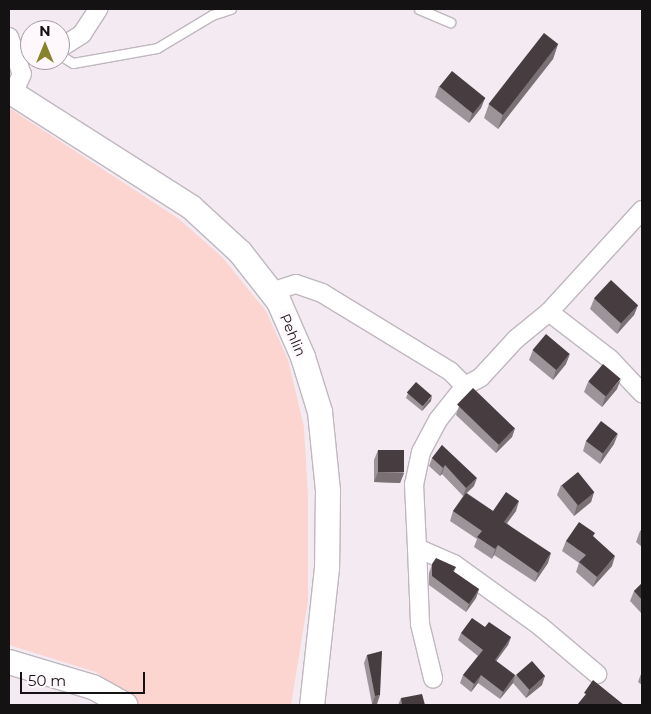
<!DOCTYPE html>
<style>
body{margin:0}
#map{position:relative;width:651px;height:714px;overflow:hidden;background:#f3eaf2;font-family:Montserrat,sans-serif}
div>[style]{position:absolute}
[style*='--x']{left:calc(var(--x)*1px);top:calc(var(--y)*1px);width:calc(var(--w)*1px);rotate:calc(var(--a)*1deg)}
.green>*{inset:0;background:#fcd4d0}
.roads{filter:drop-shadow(1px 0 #c0b7bf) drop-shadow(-1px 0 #c0b7bf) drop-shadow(0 1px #c0b7bf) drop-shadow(0 -1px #c0b7bf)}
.lane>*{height:9px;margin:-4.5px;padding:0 4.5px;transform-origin:4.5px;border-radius:4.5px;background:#fff}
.street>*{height:18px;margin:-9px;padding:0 9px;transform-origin:9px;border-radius:9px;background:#fff}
.secondary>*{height:24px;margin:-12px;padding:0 12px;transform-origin:12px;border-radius:12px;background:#fff}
.wall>*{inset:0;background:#9d9499}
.shaded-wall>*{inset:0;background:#7b7175}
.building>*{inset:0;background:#473d40;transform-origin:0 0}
span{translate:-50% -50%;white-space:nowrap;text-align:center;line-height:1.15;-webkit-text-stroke:5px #fef8fd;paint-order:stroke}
.street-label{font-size:14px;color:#151214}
.frame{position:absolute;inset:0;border:10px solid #151214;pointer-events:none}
.north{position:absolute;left:20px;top:20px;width:50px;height:50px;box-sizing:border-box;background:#fef8fd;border:1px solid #a19ca0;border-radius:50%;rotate:0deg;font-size:14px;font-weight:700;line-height:20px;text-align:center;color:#151214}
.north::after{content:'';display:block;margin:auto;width:18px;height:22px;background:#87822b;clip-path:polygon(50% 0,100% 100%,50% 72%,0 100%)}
.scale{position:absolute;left:20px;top:672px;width:125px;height:22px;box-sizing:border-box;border:2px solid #151214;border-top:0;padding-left:6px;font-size:15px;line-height:18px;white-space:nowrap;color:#151214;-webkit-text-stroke:4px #fef8fd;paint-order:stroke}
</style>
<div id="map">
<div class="green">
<i style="clip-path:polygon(9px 108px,179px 219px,222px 257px,266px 311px,288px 360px,304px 427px,308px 498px,308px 600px,291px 705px,140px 705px,96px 672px,9px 645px)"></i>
</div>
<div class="roads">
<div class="lane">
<i style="--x:419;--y:9;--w:34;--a:23"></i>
<i style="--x:60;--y:55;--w:15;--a:32"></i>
<i style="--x:73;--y:63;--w:85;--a:-10.1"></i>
<i style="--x:157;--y:48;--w:64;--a:-31"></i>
<i style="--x:212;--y:15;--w:20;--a:-18"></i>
</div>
<div class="street">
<i style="--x:9;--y:37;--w:39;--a:71"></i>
<i style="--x:22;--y:74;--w:21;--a:115"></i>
<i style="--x:60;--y:48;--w:26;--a:-32"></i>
<i style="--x:82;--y:34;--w:30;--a:-57"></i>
<i style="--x:271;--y:292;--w:26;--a:-18"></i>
<i style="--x:296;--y:284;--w:28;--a:19"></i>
<i style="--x:322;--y:293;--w:150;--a:31.4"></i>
<i style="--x:450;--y:371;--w:21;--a:45"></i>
<i style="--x:465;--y:386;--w:18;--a:-29"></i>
<i style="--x:481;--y:377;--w:52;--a:-47.4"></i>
<i style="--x:516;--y:339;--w:43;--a:-39.3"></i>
<i style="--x:549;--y:312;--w:138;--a:-47.6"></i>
<i style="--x:549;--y:312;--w:77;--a:37.6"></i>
<i style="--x:610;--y:359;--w:47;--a:46.7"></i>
<i style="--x:465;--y:386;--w:43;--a:128.5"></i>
<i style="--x:438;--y:420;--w:36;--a:118"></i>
<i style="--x:421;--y:452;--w:33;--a:102"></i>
<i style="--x:414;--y:484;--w:64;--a:87.3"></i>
<i style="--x:417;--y:548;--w:40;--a:23.4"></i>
<i style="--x:454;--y:564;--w:106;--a:35.8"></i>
<i style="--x:540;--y:626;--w:75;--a:40.1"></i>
<i style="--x:417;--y:548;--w:76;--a:87.7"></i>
<i style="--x:420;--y:624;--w:56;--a:76.5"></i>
</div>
<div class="secondary">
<i style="--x:9;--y:91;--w:216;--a:32.5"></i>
<i style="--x:191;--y:207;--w:67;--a:42.6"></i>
<i style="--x:240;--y:252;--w:63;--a:52"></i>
<i style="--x:279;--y:302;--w:60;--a:66.4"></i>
<i style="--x:303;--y:357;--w:58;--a:72.8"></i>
<i style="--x:320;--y:412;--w:79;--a:84.2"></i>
<i style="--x:328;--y:491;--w:77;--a:90.7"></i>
<i style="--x:327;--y:568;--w:138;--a:96.2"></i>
<i style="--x:9;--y:662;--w:88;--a:16.6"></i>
<i style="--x:93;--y:687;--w:37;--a:29"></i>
</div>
</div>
<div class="wall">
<i style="clip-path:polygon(558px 44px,553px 59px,498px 129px,484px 118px,489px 104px)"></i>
<i style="clip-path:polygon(439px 86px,485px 98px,481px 108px,469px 123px,435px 97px)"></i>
<i style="clip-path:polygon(594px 299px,638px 305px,634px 315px,617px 334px,590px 309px)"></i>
<i style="clip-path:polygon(533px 350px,566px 364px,553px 380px,529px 360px)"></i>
<i style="clip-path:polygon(588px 382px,617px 389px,602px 407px,584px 392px)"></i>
<i style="clip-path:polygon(408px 393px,431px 401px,422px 411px,406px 398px)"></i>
<i style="clip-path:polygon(459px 406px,515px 428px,512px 437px,496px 453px,456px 415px)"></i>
<i style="clip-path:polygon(586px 441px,614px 444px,600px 464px,583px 451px)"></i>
<i style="clip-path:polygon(442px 445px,474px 486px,467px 493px,493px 511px,516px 511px,507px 523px,548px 563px,535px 582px,494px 555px,492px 559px,474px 547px,477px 539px,450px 521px,453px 511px,463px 496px,442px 474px,440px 476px,429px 466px,432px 458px)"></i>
<i style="clip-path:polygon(378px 450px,404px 473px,400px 483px,374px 482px,374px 460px)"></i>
<i style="clip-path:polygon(561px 485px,594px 492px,591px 502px,574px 516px,557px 495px)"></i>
<i style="clip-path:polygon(642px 529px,642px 547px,636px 542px,640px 531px)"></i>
<i style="clip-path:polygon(593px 537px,612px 566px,593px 587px,576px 572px,579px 563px,562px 551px,566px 541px)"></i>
<i style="clip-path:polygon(432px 564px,456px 567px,454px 572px,479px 589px,476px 598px,466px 612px,429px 585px,429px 573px)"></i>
<i style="clip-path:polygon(642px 583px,642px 614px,630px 601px,634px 591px)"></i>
<i style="clip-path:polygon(485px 627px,511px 637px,508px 645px,496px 661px,515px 675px,542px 685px,526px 698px,513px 683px,500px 699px,478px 683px,471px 692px,460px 683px,463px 675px,478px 656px,458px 640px,461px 633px)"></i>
<i style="clip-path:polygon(382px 651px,377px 704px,372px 704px,364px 663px,367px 655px)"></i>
<i style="clip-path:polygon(642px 671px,642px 685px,638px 682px)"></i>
<i style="clip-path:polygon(401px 698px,425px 705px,398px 705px)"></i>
</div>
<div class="shaded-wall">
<i style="clip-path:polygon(558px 44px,553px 59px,498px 129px,503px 114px)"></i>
<i style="clip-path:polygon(485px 98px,481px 108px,469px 123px,472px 113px)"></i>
<i style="clip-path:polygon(638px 305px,634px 315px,617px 334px,621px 324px)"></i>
<i style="clip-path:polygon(570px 354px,566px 364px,553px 380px,556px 369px)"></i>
<i style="clip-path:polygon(621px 379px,617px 389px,602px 407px,605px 397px)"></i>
<i style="clip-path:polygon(432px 396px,431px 401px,422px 411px,424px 406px)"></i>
<i style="clip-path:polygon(515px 428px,512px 437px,496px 453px,499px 444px)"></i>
<i style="clip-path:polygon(618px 434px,614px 444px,600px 464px,603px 453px)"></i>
<i style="clip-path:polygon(445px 465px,442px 474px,440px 476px,443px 468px)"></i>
<i style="clip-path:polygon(378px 472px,404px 473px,400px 483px,374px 482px)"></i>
<i style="clip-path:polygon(477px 478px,474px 486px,463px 496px,466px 488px)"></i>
<i style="clip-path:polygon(594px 492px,591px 502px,574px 516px,577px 505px)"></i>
<i style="clip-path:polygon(519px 501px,516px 511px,501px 531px,504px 522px)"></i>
<i style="clip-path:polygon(498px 545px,494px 555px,492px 559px,495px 549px)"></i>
<i style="clip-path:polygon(551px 553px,548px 563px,535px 582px,538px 573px)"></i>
<i style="clip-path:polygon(615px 556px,612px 566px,593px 587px,597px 577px)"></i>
<i style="clip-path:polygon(479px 589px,476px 598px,466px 612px,469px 604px)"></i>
<i style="clip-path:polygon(511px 637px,508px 645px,492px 667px,495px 660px)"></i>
<i style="clip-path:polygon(481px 675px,478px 683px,471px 692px,474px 684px)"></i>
<i style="clip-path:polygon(515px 675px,513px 683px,500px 699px,503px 692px)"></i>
<i style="clip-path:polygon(545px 676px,542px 685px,526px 698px,529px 690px)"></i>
<i style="clip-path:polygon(380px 695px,377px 704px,372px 704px,375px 696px)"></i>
</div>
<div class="building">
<i style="left:544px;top:33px;width:18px;height:90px;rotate:38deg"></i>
<i style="left:452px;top:71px;width:43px;height:20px;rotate:39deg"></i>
<i style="left:611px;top:280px;width:37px;height:25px;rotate:43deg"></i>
<i style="left:546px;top:334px;width:31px;height:21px;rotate:40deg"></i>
<i style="left:603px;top:364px;width:23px;height:23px;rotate:40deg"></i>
<i style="left:416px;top:382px;width:21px;height:14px;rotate:41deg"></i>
<i style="left:473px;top:388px;width:58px;height:23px;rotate:44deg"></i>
<i style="left:601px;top:421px;width:21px;height:25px;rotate:37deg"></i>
<i style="clip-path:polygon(442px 445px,477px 478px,466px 488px,445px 465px,443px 468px,432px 458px)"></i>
<i style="left:378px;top:450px;width:26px;height:22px"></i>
<i style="left:578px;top:472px;width:26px;height:21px;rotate:51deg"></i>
<i style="clip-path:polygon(506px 492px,519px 501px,504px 522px,551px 553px,538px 573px,498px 545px,495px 549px,477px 537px,482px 531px,453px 511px,466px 493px,493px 511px)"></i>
<i style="clip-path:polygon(579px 522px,595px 533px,593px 536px,615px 556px,597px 577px,579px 562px,586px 555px,566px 541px)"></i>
<i style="clip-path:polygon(436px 558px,456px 567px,453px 571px,479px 589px,469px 604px,432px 576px,432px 564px)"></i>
<i style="clip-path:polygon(642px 583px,642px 600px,634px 591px)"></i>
<i style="clip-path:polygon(472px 618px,485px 627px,489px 622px,511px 637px,495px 660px,515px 675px,503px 692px,481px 675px,474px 684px,463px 675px,483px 650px,461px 633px)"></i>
<i style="clip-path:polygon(382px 651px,380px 695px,375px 696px,367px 655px)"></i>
<i style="left:532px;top:661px;width:20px;height:21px;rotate:49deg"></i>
<i style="clip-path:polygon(593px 680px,624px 705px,577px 705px,586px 694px,584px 693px)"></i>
<i style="clip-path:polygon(422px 694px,425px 705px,402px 705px,401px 698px)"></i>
</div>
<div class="street-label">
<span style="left:293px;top:335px;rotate:67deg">Pehlin</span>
</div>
<div class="frame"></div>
<div class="north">N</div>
<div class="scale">50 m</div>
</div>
